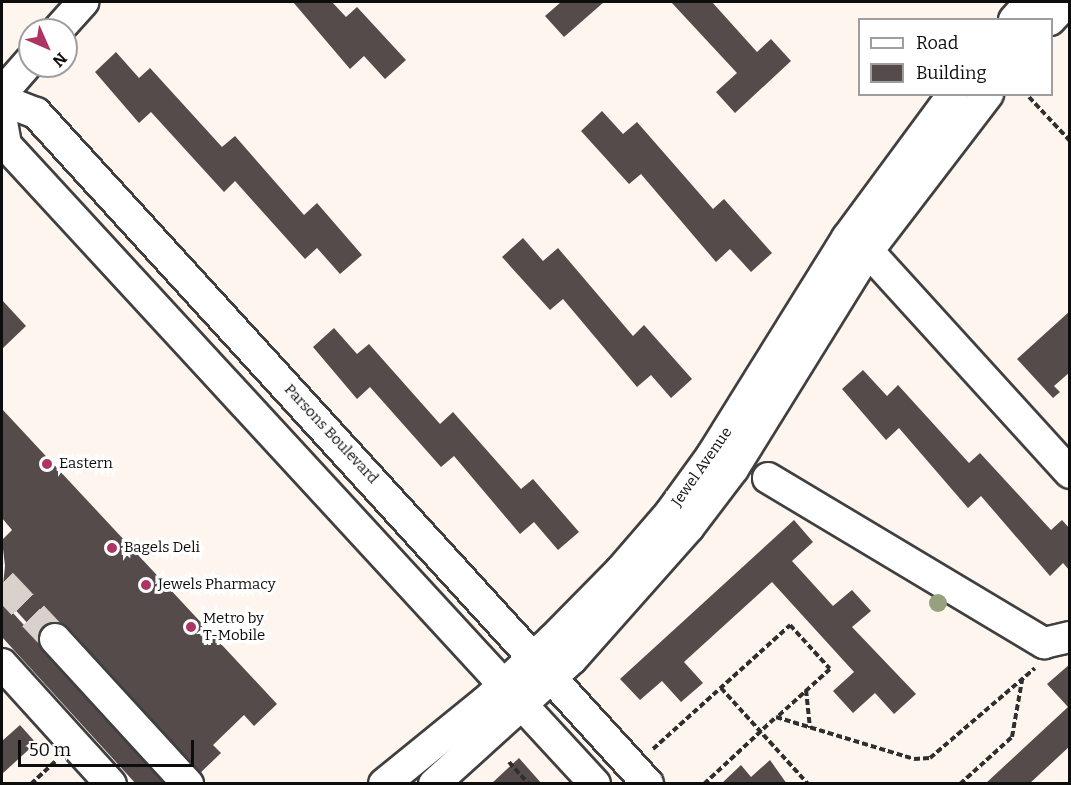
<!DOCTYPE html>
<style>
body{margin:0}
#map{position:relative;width:1071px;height:785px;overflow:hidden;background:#fdf5ee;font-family:Bitter,serif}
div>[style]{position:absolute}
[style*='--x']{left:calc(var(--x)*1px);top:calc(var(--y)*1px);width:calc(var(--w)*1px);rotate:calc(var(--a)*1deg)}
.building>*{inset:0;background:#544b4a}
.minor-tunnel>*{height:30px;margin-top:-15px;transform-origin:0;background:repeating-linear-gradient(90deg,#d9d2cc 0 30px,transparent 0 45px)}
.path>*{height:4px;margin-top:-2px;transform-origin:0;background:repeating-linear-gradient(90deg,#2f2f2f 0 6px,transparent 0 9px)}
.roads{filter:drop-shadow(2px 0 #404040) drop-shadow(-2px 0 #404040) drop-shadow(0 2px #404040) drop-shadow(0 -2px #404040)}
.minor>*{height:30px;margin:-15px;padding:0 15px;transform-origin:15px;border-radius:15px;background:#fff}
.trees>*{width:18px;height:18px;margin:-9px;border-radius:50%;background:#97a17f}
.dots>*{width:16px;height:16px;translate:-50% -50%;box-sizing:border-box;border:3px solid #fff;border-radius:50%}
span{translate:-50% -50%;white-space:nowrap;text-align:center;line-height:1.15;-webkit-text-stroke:6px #fff;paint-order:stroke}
.street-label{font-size:15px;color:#0d0d0d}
.poi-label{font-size:15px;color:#0d0d0d}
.left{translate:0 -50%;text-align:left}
.frame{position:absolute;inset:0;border:3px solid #0d0d0d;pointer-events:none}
.legend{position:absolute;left:858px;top:18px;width:195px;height:78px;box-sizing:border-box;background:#fff;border:2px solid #9e9e9e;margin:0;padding:8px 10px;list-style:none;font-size:18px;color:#0d0d0d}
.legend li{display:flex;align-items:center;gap:12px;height:30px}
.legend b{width:30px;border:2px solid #9e9e9e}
.north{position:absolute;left:18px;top:18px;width:60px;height:60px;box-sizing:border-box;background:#fff;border:2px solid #9e9e9e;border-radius:50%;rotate:135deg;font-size:16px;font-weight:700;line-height:24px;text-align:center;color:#0d0d0d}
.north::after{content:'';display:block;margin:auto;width:21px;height:27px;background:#ae3464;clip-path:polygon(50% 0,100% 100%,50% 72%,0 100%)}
.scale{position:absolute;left:18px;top:740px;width:176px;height:27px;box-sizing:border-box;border:3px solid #0d0d0d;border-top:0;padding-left:8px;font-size:18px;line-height:21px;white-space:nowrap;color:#0d0d0d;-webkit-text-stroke:4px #fff;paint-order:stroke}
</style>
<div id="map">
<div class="building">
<i style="clip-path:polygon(293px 2px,332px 2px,346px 17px,357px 7px,406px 60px,385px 79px,364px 56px,350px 69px)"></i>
<i style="clip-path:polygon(561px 2px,604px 2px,564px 37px,545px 16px)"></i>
<i style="clip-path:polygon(671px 2px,712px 2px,757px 52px,771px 39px,791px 61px,735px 113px,716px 92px,737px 73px)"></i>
<i style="clip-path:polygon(116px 52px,139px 78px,150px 68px,222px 147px,235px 136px,304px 215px,317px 203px,362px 255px,340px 274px,317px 248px,305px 259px,235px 181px,224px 192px,151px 112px,139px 123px,95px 72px)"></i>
<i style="clip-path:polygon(602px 111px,623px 134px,637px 122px,713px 209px,724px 199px,772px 253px,751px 272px,730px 249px,716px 262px,641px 174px,629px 184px,581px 131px)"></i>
<i style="clip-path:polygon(523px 238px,543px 261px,558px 248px,633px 336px,644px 325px,692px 379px,671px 398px,651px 375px,637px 387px,563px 299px,550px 310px,502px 257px)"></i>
<i style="clip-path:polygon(2px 300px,26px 326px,2px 349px)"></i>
<i style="clip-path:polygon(1070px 311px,1070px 372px,1054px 386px,1060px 392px,1053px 398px,1017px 359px)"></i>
<i style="clip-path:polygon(334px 328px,357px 354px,369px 344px,440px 424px,453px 412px,521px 489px,533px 479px,579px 532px,558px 550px,534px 522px,520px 534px,454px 456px,441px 467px,370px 387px,357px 399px,313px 347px)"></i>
<i style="clip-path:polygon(863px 370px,887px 396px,898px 385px,969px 463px,980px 453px,1051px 530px,1062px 520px,1070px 529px,1070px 571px,1063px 563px,1050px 576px,981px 496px,968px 508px,899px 428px,886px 440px,842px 389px)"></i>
<i style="clip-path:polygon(2px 409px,277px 704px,254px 726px,244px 715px,213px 745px,221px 753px,197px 776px,49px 647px,2px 595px,5px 566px,2px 540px,12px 530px,2px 518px)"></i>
<i style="clip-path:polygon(794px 520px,813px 542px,792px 561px,833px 606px,852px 590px,871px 611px,852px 627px,916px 694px,894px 714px,875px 693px,853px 713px,833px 691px,854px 672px,772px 582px,684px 662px,703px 683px,681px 702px,662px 681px,640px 700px,620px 679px)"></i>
<i style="clip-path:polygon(2px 601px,169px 784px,136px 784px,2px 637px)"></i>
<i style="clip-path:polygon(1070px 664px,1070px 746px,1029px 784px,985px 784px,1068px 707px,1047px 684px)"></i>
<i style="clip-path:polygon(20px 725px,36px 743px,2px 774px,2px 741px)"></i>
<i style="clip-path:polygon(519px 758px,542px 784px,491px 784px)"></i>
<i style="clip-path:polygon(770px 760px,787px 784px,721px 784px,741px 765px,751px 777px)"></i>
</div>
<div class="minor-tunnel">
<i style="--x:2;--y:583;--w:77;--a:46.6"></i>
</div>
<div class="path">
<i style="--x:1029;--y:97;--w:60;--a:47"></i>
<i style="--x:721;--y:688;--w:130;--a:47.8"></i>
<i style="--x:806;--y:690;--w:38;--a:84"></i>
<i style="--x:653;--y:749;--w:185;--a:-42.1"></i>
<i style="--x:790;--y:625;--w:59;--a:47.7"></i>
<i style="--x:830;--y:669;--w:72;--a:137.8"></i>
<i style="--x:509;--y:762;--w:30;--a:48"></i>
<i style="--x:31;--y:784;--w:33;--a:-43"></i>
<i style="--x:704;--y:784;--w:98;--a:-42.9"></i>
<i style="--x:776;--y:717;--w:144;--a:16.9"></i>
<i style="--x:914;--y:759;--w:16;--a:-4"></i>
<i style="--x:930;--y:758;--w:138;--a:-40.6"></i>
<i style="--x:960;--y:784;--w:70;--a:-42.1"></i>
<i style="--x:1012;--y:737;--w:58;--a:-80"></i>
</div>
<div class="roads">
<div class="minor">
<i style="--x:1014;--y:20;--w:24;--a:-48"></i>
<i style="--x:1050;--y:20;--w:25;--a:-47"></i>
<i style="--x:58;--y:30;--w:38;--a:-48"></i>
<i style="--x:2;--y:93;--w:43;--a:-48.8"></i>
<i style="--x:2;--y:100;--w:36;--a:21"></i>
<i style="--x:36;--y:113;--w:908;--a:47.63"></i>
<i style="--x:2;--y:122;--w:23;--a:80"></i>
<i style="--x:6;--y:145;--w:869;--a:47.33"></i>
<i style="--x:868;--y:251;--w:300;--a:47.7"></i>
<i style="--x:768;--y:478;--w:322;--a:30.9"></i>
<i style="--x:1044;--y:643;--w:27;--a:-13"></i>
<i style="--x:55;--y:639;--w:197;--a:47.5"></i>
<i style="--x:2;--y:664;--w:162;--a:47.8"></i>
<i style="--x:384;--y:784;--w:130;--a:-39.1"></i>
<i style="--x:485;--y:702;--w:93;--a:-42.8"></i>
<i style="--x:553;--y:639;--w:95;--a:-45.4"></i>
<i style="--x:620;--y:571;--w:77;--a:-49.2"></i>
<i style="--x:670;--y:513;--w:72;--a:-54.1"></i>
<i style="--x:712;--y:455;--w:256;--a:-58.1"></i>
<i style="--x:847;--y:238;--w:179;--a:-53.6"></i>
<i style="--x:434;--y:784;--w:186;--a:-42.2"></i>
<i style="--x:572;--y:659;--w:176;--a:-48.4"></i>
<i style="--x:689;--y:527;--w:73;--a:-52.8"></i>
<i style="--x:733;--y:469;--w:256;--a:-58.2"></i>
<i style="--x:868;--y:251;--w:198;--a:-52.6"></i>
</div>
</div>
<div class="trees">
<i style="left:938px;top:603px"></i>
</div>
<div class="dots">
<i style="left:47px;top:464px;background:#ae3464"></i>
<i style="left:112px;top:548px;background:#ae3464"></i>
<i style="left:146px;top:585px;background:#ae3464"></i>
<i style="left:191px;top:627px;background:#ae3464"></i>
</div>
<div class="street-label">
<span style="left:331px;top:434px;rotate:47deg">Parsons Boulevard</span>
<span style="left:702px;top:467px;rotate:-55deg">Jewel Avenue</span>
</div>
<div class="poi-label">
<span class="left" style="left:59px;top:464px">Eastern</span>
<span class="left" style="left:124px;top:548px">Bagels Deli</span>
<span class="left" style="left:158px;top:585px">Jewels Pharmacy</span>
<span class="left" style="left:203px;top:627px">Metro by<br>T-Mobile</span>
</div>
<div class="frame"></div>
<ul class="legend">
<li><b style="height:8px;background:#fff"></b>Road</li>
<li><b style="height:16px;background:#544b4a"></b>Building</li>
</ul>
<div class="north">N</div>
<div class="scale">50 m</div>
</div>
